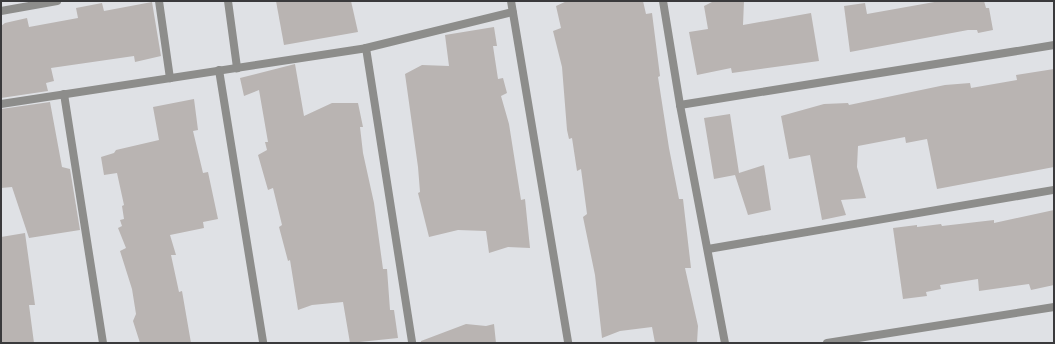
<!DOCTYPE html>
<style>
body{margin:0}
#map{position:relative;width:1055px;height:344px;overflow:hidden;background:#dfe1e5;font-family:Helvetica,sans-serif}
div>[style]{position:absolute}
[style*='--x']{left:calc(var(--x)*1px);top:calc(var(--y)*1px);width:calc(var(--w)*1px);rotate:calc(var(--a)*1deg)}
.building>*{inset:0;background:#b9b4b2}
.minor>*{height:8px;margin:-4px;padding:0 4px;transform-origin:4px;border-radius:4px;background:#8d8d8b}
span{translate:-50% -50%;white-space:nowrap;text-align:center;line-height:1.15;-webkit-text-stroke:3.5px #edeef2;paint-order:stroke}
.frame{position:absolute;inset:0;border:2px solid #3a3a3c;pointer-events:none}
</style>
<div id="map">
<div class="building">
<i style="clip-path:polygon(276px 1px,351px 1px,358px 32px,284px 45px)"></i>
<i style="clip-path:polygon(567px 1px,643px 1px,646px 14px,652px 13px,660px 76px,658px 77px,669px 148px,679px 199px,683px 199px,691px 268px,685px 268px,698px 326px,697px 343px,655px 343px,652px 327px,620px 331px,602px 338px,595px 275px,583px 217px,587px 214px,581px 169px,577px 171px,572px 138px,569px 139px,567px 130px,562px 67px,553px 31px,561px 28px,556px 6px)"></i>
<i style="clip-path:polygon(714px 1px,744px 1px,743px 25px,811px 13px,819px 61px,732px 73px,731px 68px,697px 75px,689px 32px,708px 29px,704px 6px)"></i>
<i style="clip-path:polygon(940px 1px,984px 1px,986px 8px,989px 8px,993px 30px,978px 33px,977px 30px,968px 30px,850px 52px,844px 6px,865px 3px,867px 14px)"></i>
<i style="clip-path:polygon(152px 2px,161px 56px,135px 62px,134px 56px,51px 68px,54px 81px,46px 83px,48px 91px,1px 98px,1px 26px,5px 23px,27px 18px,29px 27px,78px 18px,76px 8px,102px 3px,104px 11px)"></i>
<i style="clip-path:polygon(494px 27px,497px 46px,493px 46px,498px 79px,503px 78px,507px 93px,501px 96px,509px 124px,521px 200px,525px 199px,530px 248px,508px 247px,489px 253px,486px 231px,458px 230px,429px 237px,418px 193px,420px 192px,418px 167px,405px 74px,422px 65px,449px 66px,445px 35px)"></i>
<i style="clip-path:polygon(295px 64px,304px 116px,332px 103px,358px 103px,363px 127px,360px 127px,363px 153px,374px 203px,383px 269px,387px 269px,390px 310px,394px 310px,398px 338px,350px 343px,343px 302px,312px 305px,298px 310px,290px 260px,288px 261px,279px 227px,282px 225px,273px 188px,268px 190px,258px 155px,267px 150px,265px 142px,268px 142px,259px 90px,244px 96px,240px 78px)"></i>
<i style="clip-path:polygon(1054px 69px,1054px 167px,937px 189px,927px 139px,906px 143px,905px 137px,858px 146px,857px 167px,866px 198px,841px 200px,846px 215px,822px 220px,810px 155px,789px 159px,781px 116px,824px 104px,848px 103px,849px 105px,945px 85px,970px 83px,971px 88px,1017px 80px,1016px 75px)"></i>
<i style="clip-path:polygon(194px 99px,198px 130px,193px 131px,203px 173px,208px 172px,218px 219px,203px 222px,204px 228px,170px 235px,176px 255px,171px 255px,179px 292px,182px 291px,191px 343px,140px 343px,133px 321px,136px 314px,132px 289px,120px 251px,126px 248px,118px 228px,122px 226px,120px 220px,124px 219px,122px 206px,124px 205px,117px 173px,104px 175px,101px 157px,114px 153px,116px 150px,159px 140px,153px 107px)"></i>
<i style="clip-path:polygon(50px 102px,62px 167px,70px 169px,80px 230px,29px 238px,12px 187px,1px 188px,1px 109px)"></i>
<i style="clip-path:polygon(730px 114px,739px 173px,764px 165px,771px 210px,748px 215px,735px 175px,714px 179px,704px 118px)"></i>
<i style="clip-path:polygon(1054px 210px,1054px 285px,1031px 290px,1029px 284px,979px 291px,978px 279px,940px 285px,941px 289px,926px 292px,927px 296px,903px 299px,893px 228px,917px 225px,917px 227px,941px 224px,942px 226px,994px 220px,994px 223px)"></i>
<i style="clip-path:polygon(25px 233px,35px 305px,29px 305px,34px 343px,1px 343px,1px 237px)"></i>
<i style="clip-path:polygon(466px 324px,486px 326px,494px 324px,496px 343px,421px 343px,421px 341px)"></i>
</div>
<div class="minor">
<i style="--x:159;--y:1;--w:78;--a:81.9"></i>
<i style="--x:228;--y:1;--w:68;--a:82.3"></i>
<i style="--x:511;--y:1;--w:347;--a:80.5"></i>
<i style="--x:663;--y:1;--w:105;--a:80.7"></i>
<i style="--x:680;--y:105;--w:242;--a:79.3"></i>
<i style="--x:1;--y:11;--w:57;--a:-10.1"></i>
<i style="--x:366;--y:48;--w:299;--a:81.1"></i>
<i style="--x:219;--y:70;--w:277;--a:80.8"></i>
<i style="--x:64;--y:94;--w:252;--a:81.1"></i>
<i style="--x:1;--y:104;--w:369;--a:-8.7"></i>
<i style="--x:366;--y:48;--w:151;--a:-13.8"></i>
<i style="--x:680;--y:105;--w:379;--a:-9.1"></i>
<i style="--x:708;--y:249;--w:351;--a:-9.7"></i>
<i style="--x:827;--y:343;--w:230;--a:-9"></i>
</div>
<div class="frame"></div>
</div>
